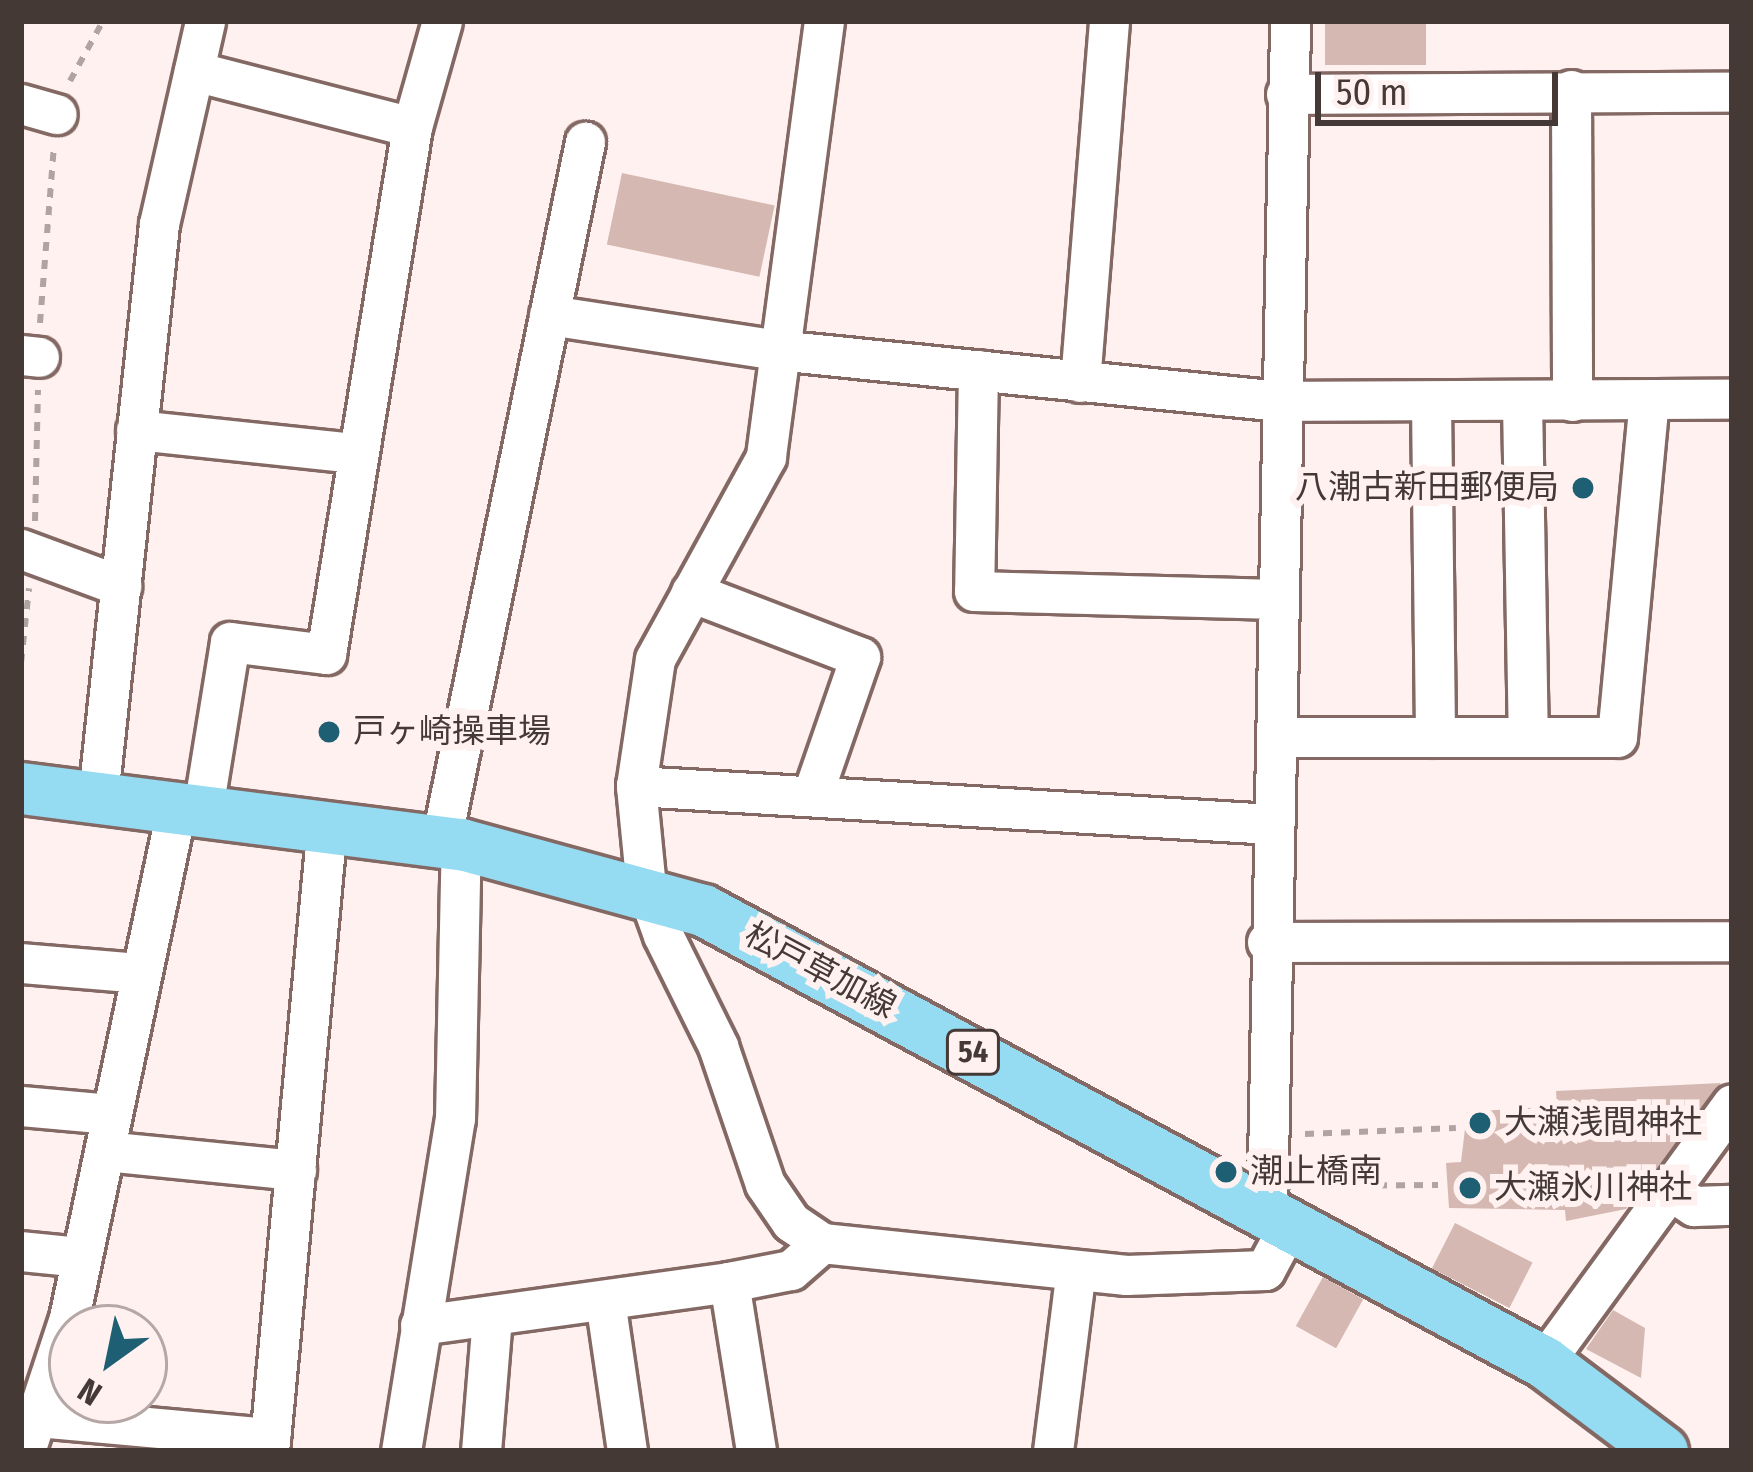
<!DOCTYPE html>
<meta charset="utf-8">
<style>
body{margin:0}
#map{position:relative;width:1753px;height:1472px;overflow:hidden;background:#fef1ef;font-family:"Fira Sans Condensed","Noto Sans JP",sans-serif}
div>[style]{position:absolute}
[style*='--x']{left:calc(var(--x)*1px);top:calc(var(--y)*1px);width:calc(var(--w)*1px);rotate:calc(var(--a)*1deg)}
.building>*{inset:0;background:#d5b8b1;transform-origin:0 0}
.path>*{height:6px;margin-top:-3px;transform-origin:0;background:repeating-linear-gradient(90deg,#b0a4a1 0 9px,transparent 0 18px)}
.roads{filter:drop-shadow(3px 0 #836863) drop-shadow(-3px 0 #836863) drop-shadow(0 3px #836863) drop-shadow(0 -3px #836863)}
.minor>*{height:39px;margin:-19.5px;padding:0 19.5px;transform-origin:19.5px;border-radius:19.5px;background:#fff}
.major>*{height:51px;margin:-25.5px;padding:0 25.5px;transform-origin:25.5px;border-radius:25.5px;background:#95dbf2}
.dots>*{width:33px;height:33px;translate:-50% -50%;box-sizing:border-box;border:6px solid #fef1ef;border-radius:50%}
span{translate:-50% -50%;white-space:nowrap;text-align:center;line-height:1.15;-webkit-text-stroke:12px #fef1ef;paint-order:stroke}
.shield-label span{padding:3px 9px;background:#fef1ef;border:3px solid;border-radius:9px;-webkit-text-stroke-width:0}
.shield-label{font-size:30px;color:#453936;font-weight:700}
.poi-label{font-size:33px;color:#453936}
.right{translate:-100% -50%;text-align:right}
.left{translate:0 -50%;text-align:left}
.street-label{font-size:33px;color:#453936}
.frame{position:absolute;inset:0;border:24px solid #453936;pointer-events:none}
.north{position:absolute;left:48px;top:1304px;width:120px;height:120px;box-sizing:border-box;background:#fef1ef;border:3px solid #b4a7a5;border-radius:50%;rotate:213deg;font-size:33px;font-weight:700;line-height:48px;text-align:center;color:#453936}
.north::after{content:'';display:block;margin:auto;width:42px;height:54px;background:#1f5f74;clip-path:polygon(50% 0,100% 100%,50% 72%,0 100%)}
.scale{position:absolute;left:1315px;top:72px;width:243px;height:54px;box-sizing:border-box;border:6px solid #453936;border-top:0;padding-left:15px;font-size:36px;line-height:42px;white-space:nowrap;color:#453936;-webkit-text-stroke:9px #fef1ef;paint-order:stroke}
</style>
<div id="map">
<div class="building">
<i style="left:1325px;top:21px;width:101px;height:44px"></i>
<i style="left:622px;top:173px;width:156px;height:73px;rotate:12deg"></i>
<i style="clip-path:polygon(1721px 1083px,1626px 1209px,1566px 1221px,1565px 1210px,1449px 1208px,1446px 1163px,1461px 1162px,1467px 1112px,1557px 1106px,1556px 1091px)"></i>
<i style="left:1455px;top:1223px;width:87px;height:51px;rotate:27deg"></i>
<i style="left:1323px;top:1277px;width:46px;height:56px;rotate:29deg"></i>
<i style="clip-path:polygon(1613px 1310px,1645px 1328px,1641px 1378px,1586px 1349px)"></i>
</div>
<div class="path">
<i style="--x:70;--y:81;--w:68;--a:-61.2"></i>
<i style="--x:40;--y:323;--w:179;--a:-85.5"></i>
<i style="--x:35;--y:521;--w:131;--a:-88.7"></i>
<i style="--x:21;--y:663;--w:75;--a:-83.9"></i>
<i style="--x:1305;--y:1134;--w:151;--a:-2.3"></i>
<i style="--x:1306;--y:1186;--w:132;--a:-0.4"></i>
</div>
<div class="roads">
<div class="minor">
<i style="--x:824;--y:21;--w:440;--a:97.6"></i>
<i style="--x:766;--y:457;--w:230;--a:118.8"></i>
<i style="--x:655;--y:659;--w:128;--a:98.5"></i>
<i style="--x:636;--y:786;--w:102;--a:84.4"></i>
<i style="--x:646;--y:888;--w:50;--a:70.1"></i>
<i style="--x:663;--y:935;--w:124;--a:63.6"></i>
<i style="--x:718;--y:1046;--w:146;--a:71.2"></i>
<i style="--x:765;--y:1184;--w:46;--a:55.6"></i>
<i style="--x:791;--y:1222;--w:37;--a:34"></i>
<i style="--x:822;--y:1243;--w:306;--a:6"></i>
<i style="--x:1126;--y:1275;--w:139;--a:-2.1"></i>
<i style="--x:1265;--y:1270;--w:51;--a:-61.9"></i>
<i style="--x:194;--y:71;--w:225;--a:14.4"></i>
<i style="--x:1571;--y:90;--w:311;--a:89.8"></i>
<i style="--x:1286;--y:94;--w:446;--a:-0.3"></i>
<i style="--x:21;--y:104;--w:37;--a:16"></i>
<i style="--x:549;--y:315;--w:231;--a:8.7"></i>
<i style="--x:777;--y:350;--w:506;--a:5.79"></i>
<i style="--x:1280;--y:401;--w:452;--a:-0.3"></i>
<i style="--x:21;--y:355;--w:18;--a:6"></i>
<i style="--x:978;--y:370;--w:221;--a:91"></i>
<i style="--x:974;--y:591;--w:303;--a:1.5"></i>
<i style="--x:1080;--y:382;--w:362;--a:-85.4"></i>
<i style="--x:1522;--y:401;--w:335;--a:89"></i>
<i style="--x:1431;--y:403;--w:334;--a:89.3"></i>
<i style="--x:136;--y:430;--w:220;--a:6"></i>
<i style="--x:21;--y:549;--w:107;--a:20.3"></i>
<i style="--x:691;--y:592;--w:181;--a:21"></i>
<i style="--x:860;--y:657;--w:144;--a:109.1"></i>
<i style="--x:1276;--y:737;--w:341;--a:0"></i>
<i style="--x:1617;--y:737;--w:338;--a:-84.6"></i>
<i style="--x:636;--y:786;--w:636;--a:3.42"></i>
<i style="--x:98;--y:796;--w:575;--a:-83.91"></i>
<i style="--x:159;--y:224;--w:208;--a:-77.2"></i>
<i style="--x:203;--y:809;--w:169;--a:-80.8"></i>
<i style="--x:230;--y:642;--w:97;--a:7.1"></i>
<i style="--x:326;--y:654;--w:534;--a:-80.73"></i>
<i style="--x:412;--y:127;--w:110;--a:-74.2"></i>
<i style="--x:441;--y:841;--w:714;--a:-78.36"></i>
<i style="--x:1267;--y:942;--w:465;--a:-0.1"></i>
<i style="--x:21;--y:963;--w:119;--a:4.8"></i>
<i style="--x:21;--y:1106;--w:90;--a:5.1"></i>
<i style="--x:105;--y:1151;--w:192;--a:5.7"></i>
<i style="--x:1670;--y:1190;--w:29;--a:34"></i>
<i style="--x:1694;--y:1206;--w:38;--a:-2"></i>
<i style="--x:1267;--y:1213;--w:1192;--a:-88.89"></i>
<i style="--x:21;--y:1251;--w:59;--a:5.8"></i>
<i style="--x:729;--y:1282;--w:171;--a:80.9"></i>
<i style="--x:605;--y:1300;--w:153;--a:81.7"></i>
<i style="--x:420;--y:1325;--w:312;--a:-7.9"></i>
<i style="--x:729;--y:1282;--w:63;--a:-11"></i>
<i style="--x:791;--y:1270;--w:41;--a:-41.1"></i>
<i style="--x:1544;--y:1362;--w:319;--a:-53.9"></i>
<i style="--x:38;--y:1417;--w:233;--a:5.2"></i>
<i style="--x:25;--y:1451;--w:140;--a:-71.7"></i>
<i style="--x:69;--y:1318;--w:523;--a:-78.09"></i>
<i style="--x:269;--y:1451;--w:629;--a:-84.71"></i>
<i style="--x:401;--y:1451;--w:336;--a:-80.8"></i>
<i style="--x:455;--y:1119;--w:275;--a:-88.8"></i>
<i style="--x:481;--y:1451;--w:135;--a:-85.3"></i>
<i style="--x:1053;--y:1451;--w:182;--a:-82.8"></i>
</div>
<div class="major">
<i style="--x:21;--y:788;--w:444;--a:7.3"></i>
<i style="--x:461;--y:844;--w:251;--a:15.3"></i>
<i style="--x:703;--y:910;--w:955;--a:28.26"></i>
<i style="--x:1544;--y:1362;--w:148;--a:37"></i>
</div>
</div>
<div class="dots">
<i style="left:1583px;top:488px;background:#1f5f74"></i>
<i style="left:329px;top:732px;background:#1f5f74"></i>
<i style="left:1480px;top:1123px;background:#1f5f74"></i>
<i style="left:1226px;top:1172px;background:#1f5f74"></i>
<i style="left:1470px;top:1188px;background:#1f5f74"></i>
</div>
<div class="shield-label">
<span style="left:973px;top:1052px">54</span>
</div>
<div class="poi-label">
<span class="right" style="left:1559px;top:488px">八潮古新田郵便局</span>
<span class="left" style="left:353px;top:732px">戸ヶ崎操車場</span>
<span class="left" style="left:1504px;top:1123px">大瀬浅間神社</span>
<span class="left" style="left:1250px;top:1172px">潮止橋南</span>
<span class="left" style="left:1494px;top:1188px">大瀬氷川神社</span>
</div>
<div class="street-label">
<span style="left:820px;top:971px;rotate:28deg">松戸草加線</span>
</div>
<div class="frame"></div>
<div class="north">N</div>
<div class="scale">50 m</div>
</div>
